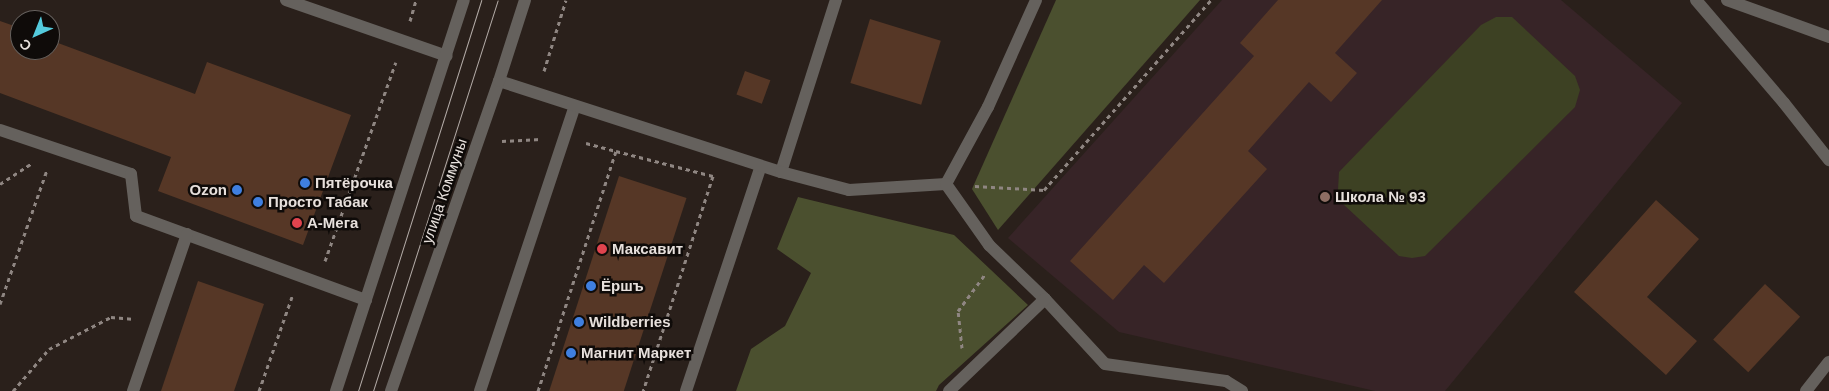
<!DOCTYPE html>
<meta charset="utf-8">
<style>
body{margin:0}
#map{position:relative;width:1829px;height:391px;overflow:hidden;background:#2a201b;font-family:Helvetica,sans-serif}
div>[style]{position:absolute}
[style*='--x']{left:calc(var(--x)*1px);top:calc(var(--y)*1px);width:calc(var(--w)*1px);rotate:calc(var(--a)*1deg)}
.education>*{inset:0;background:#372427}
.green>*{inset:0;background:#3d4123}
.forest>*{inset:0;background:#4b502f}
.building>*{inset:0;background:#563726;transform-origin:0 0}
.path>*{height:3px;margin-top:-1.5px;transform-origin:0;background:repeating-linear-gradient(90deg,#8f8682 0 4px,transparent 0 8px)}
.service>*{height:12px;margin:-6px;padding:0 6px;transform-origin:6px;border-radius:6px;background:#65615d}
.minor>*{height:12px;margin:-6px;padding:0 6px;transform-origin:6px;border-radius:6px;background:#65615d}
.tram>*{height:1px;margin:-0.5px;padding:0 0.5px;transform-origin:0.5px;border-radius:0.5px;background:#b3aba7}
.dots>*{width:14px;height:14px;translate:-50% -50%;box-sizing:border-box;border:2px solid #0f0b09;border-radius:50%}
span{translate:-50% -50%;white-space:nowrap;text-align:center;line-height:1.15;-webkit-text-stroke:5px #0f0b09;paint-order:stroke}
.poi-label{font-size:15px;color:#e7e0dc;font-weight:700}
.left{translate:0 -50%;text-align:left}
.right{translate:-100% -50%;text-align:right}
.street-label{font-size:15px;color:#e7e0dc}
.north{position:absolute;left:10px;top:10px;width:50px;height:50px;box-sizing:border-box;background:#0f0b09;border:1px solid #65605d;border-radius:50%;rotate:224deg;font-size:14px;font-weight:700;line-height:20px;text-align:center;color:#e7e0dc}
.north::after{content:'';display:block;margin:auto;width:18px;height:22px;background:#54cadc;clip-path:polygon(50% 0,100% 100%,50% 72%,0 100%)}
</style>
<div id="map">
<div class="education">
<i style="clip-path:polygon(1222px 0,1561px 0,1682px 103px,1445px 391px,1375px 391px,1119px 332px,1008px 238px)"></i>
</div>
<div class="green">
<i style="clip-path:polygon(1496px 17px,1512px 17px,1575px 76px,1580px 90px,1575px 107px,1425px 256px,1412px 258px,1399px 256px,1343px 204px,1338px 190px,1339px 172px,1481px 25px)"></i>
</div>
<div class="forest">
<i style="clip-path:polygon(1056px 0,1200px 0,998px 230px,972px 189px)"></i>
<i style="clip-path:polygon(798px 197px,954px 235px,1028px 305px,939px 385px,936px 391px,736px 391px,751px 349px,785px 326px,811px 273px,777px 249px)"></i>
</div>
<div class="building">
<i style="clip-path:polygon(1278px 0,1382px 0,1335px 53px,1357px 73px,1331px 102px,1309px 82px,1248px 151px,1267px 169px,1164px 283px,1144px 265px,1113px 300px,1070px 261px,1254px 56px,1240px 43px)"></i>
<i style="left:870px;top:19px;width:74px;height:67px;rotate:17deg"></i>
<i style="clip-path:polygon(0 21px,20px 28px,20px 50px,50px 50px,50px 40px,195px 94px,207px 62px,351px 115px,303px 245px,158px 191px,171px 157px,0 93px)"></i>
<i style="left:745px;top:71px;width:27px;height:25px;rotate:20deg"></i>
<i style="left:619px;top:176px;width:71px;height:226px;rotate:18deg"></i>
<i style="clip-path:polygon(1656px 200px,1699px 239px,1647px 297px,1697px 341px,1666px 375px,1574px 292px)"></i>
<i style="clip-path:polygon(198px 281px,264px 304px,234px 391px,161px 391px)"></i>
<i style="left:1765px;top:284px;width:48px;height:76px;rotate:43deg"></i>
</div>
<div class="path">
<i style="--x:410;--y:21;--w:22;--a:-74"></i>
<i style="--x:544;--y:71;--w:74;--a:-72.8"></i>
<i style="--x:502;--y:141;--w:39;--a:-3"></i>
<i style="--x:586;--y:143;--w:31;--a:15"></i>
<i style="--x:0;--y:184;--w:37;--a:-33"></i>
<i style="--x:975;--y:186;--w:69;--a:3.3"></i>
<i style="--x:1044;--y:190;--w:253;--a:-48.7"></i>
<i style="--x:325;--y:261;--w:211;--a:-70.4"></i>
<i style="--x:0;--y:304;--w:142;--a:-70.7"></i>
<i style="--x:962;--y:348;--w:37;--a:-96"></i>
<i style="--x:958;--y:311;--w:47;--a:-53.6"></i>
<i style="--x:13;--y:391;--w:55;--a:-49.4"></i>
<i style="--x:49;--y:349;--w:70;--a:-27.3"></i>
<i style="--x:111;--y:317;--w:24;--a:5"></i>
<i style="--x:259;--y:391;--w:100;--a:-70.7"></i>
<i style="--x:538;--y:391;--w:252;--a:-72"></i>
<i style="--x:616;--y:151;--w:100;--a:14.5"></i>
<i style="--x:713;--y:176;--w:226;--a:108"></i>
</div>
<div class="service">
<i style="--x:1727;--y:0;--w:109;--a:19.9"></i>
<i style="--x:0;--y:130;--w:138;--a:18.6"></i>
<i style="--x:131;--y:174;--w:42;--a:83.2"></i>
<i style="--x:136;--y:216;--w:245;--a:20.1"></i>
<i style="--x:781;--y:172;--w:181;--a:-72.3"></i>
<i style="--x:946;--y:184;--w:88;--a:-61.4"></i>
<i style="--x:988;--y:107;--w:117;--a:-65.8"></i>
<i style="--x:133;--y:391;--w:166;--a:-71"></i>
<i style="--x:480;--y:391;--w:300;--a:-71.6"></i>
<i style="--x:686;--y:391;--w:237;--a:-71.6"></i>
</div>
<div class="minor">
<i style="--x:286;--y:0;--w:170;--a:19.2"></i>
<i style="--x:1696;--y:0;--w:135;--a:49.5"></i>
<i style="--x:1784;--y:103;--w:73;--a:51.7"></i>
<i style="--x:499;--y:81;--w:296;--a:17.9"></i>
<i style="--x:781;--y:172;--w:70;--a:14.8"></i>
<i style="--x:849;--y:190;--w:97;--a:-3.5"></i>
<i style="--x:946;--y:184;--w:75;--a:54.8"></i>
<i style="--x:989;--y:245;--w:78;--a:44"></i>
<i style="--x:1045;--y:299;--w:88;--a:47.3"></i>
<i style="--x:1105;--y:364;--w:122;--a:8"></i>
<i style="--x:1226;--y:381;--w:19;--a:32"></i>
<i style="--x:336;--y:391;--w:411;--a:-71.9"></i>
<i style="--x:391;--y:391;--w:328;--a:-70.8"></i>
<i style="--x:499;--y:81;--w:85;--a:-72.2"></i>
<i style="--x:949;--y:391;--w:133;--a:-43.8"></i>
<i style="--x:1806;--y:391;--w:37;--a:-52"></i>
</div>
<div class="tram">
<i style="--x:358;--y:391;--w:410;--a:-72.5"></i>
<i style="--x:373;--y:391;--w:410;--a:-72.3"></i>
</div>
<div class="dots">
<i style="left:305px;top:183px;background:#3f7fe0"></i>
<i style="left:237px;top:190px;background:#3f7fe0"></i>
<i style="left:1325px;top:197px;background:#8d6e63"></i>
<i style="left:258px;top:202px;background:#3f7fe0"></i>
<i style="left:297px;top:223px;background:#e0444e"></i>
<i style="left:602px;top:249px;background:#e0444e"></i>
<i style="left:591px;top:286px;background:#3f7fe0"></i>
<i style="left:579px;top:322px;background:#3f7fe0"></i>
<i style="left:571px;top:353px;background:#3f7fe0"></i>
</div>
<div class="poi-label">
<span class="left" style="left:315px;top:183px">Пятёрочка</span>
<span class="right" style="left:227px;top:190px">Ozon</span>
<span class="left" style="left:1335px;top:197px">Школа № 93</span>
<span class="left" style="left:268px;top:202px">Просто Табак</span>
<span class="left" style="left:307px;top:223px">А-Мега</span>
<span class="left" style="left:612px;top:249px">Максавит</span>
<span class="left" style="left:601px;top:286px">Ёршъ</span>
<span class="left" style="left:589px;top:322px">Wildberries</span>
<span class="left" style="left:581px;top:353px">Магнит Маркет</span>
</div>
<div class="street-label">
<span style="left:444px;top:191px;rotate:-71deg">улица Коммуны</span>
</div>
<div class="north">С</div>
</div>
